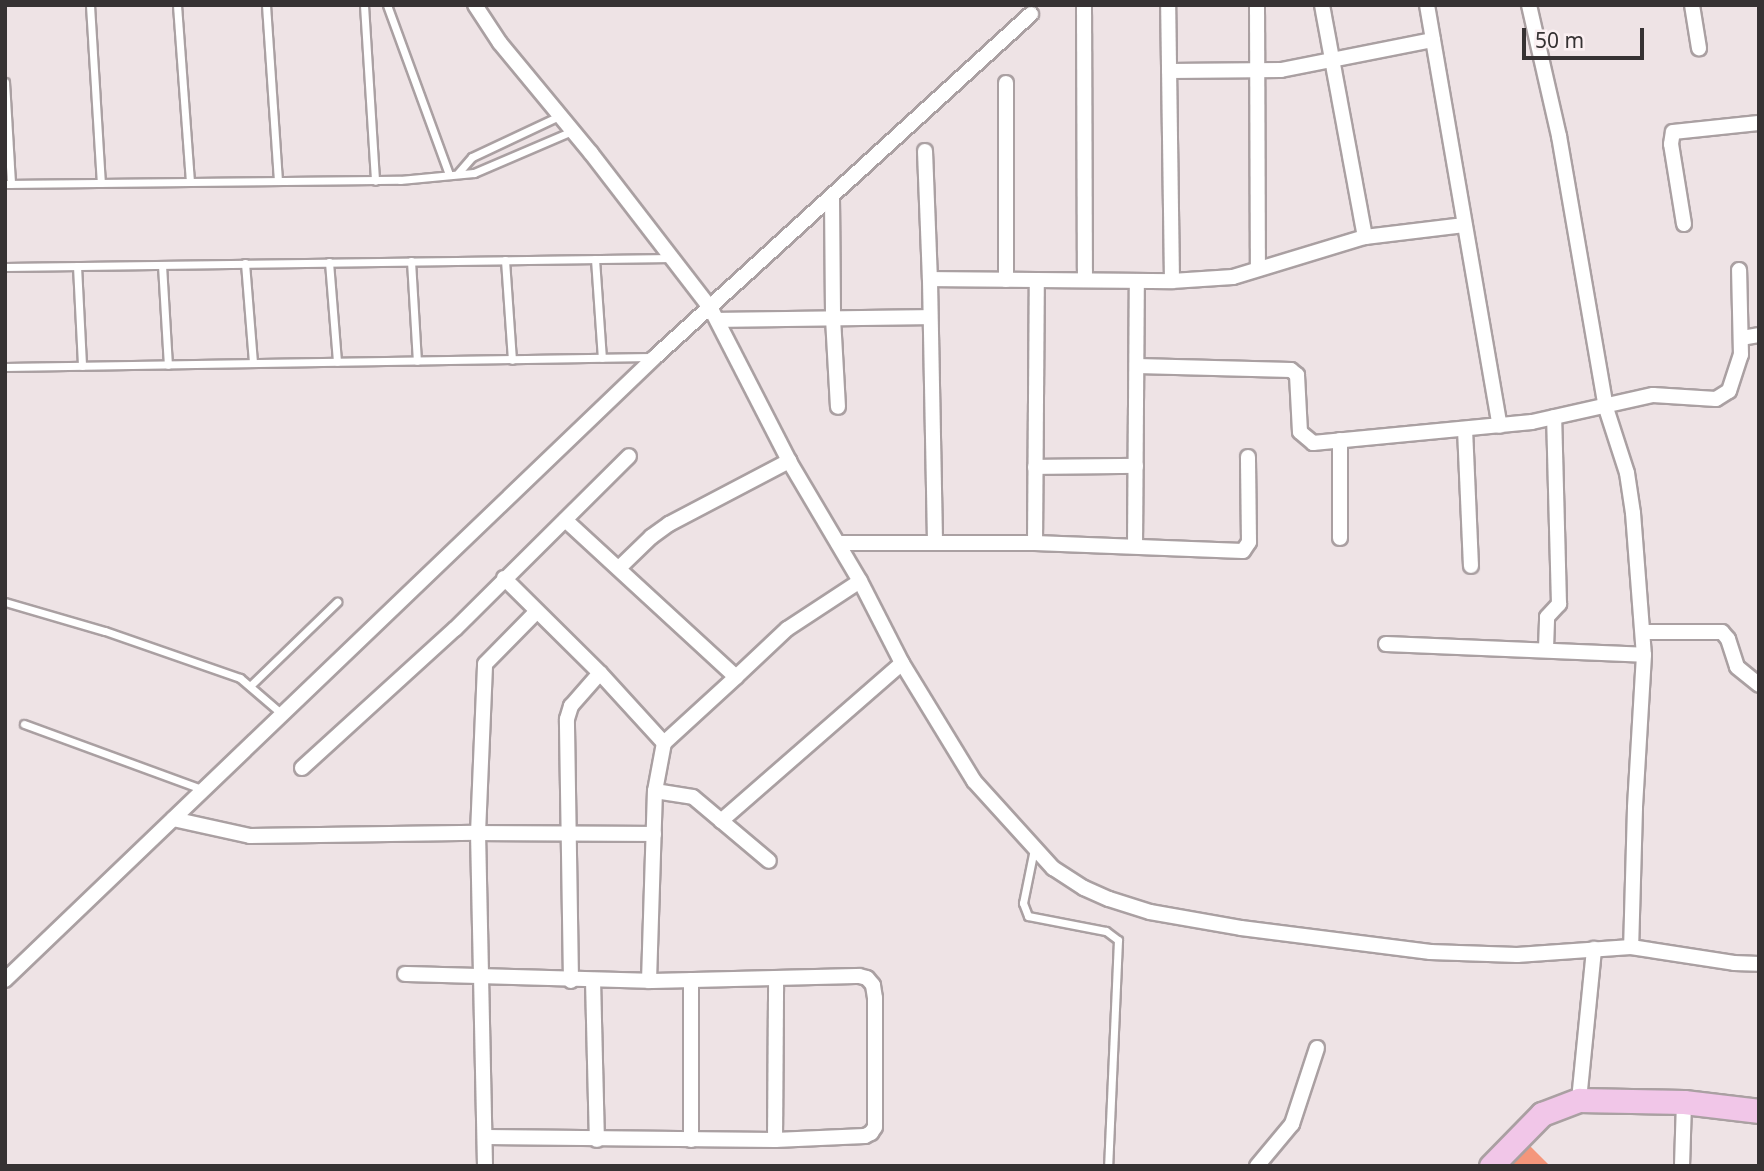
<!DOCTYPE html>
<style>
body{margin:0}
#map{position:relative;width:1764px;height:1171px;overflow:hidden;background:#eee3e5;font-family:"Noto Sans",sans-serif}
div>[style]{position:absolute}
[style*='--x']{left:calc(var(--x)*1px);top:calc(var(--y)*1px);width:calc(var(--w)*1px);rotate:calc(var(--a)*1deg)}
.building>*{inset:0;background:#f4967b}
.roads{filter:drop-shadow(2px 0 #aaa0a2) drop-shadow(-2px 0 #aaa0a2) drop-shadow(0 2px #aaa0a2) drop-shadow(0 -2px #aaa0a2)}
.service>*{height:7px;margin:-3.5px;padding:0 3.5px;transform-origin:3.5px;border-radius:3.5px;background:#fff}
.minor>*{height:14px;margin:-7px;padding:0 7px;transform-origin:7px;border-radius:7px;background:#fff}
.primary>*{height:23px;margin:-11.5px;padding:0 11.5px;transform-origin:11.5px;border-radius:11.5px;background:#f1c6e8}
span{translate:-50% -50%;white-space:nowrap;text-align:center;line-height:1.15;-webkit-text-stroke:6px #fbf0f2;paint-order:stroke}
.frame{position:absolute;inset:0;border:7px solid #363233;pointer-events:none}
.scale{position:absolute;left:1522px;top:28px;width:122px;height:32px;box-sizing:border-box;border:4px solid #363233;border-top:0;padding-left:9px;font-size:21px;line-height:24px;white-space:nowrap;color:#363233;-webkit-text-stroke:5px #fbf0f2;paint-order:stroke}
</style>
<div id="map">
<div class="building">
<i style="clip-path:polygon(1530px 1146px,1550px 1166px,1511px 1166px)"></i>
</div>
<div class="roads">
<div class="service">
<i style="--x:90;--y:5;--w:178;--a:86.5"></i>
<i style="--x:177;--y:5;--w:177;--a:85.8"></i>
<i style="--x:266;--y:5;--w:176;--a:86.1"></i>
<i style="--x:364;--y:5;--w:176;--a:86.4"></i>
<i style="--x:387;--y:5;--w:180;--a:69.9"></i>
<i style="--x:5;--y:82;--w:102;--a:86.6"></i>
<i style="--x:458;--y:173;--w:21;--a:-49"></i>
<i style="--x:472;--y:157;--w:96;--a:-25.2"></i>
<i style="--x:5;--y:184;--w:395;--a:-0.6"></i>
<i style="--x:400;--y:180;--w:74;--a:-5.4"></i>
<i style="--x:474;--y:173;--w:107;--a:-23.2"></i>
<i style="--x:595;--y:259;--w:99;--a:86"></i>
<i style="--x:505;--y:260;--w:100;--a:86"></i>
<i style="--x:411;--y:261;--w:100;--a:86.6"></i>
<i style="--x:329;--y:262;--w:100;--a:85.4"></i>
<i style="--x:245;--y:263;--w:100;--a:85.4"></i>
<i style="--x:162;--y:265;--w:100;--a:86.6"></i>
<i style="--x:77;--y:266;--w:100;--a:87.1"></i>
<i style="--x:5;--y:267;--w:667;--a:-0.77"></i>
<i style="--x:5;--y:367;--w:646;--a:-0.89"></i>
<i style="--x:5;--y:602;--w:104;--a:16.2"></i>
<i style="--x:105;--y:631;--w:143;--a:19.2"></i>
<i style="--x:240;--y:678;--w:55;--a:40.6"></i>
<i style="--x:251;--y:685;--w:120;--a:-44"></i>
<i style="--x:24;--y:724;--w:192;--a:20.1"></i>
<i style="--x:1034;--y:849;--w:55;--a:101.5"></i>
<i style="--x:1023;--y:903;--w:14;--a:69"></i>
<i style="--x:1028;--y:916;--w:79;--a:10.9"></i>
<i style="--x:1106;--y:931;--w:15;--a:37"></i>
<i style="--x:1118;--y:940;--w:226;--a:92.5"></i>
</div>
<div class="minor">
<i style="--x:475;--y:5;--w:45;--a:56.7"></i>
<i style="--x:500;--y:43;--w:143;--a:50.4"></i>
<i style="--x:591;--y:153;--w:197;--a:52.4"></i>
<i style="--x:711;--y:309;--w:171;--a:62.8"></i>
<i style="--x:789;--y:461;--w:139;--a:59.4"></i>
<i style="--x:860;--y:581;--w:92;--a:62.9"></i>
<i style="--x:902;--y:663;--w:138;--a:58.6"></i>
<i style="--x:974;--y:781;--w:118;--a:47.8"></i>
<i style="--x:1053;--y:868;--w:37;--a:33"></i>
<i style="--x:1084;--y:888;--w:27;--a:24"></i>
<i style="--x:1109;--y:899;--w:43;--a:17.6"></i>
<i style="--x:1150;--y:912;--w:92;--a:10"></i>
<i style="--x:1241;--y:928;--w:191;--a:7.2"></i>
<i style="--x:1430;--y:952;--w:87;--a:2"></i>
<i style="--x:1517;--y:955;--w:114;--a:-4"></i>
<i style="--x:1631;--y:947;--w:104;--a:8.8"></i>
<i style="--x:1734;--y:963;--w:25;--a:2"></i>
<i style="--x:1084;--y:5;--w:275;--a:89.8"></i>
<i style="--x:1257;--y:5;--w:264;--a:89.8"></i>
<i style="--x:1322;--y:5;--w:236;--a:79.5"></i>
<i style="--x:1427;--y:5;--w:427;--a:80.2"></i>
<i style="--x:1529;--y:5;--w:134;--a:77.1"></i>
<i style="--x:1559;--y:136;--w:276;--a:80.2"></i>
<i style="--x:1606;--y:408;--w:68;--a:72.1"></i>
<i style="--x:1627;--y:473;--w:40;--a:81.5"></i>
<i style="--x:1633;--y:513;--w:142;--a:85.6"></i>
<i style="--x:1644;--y:655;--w:153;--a:93.4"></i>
<i style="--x:1635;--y:808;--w:139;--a:91.6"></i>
<i style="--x:1692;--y:5;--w:44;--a:80.8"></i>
<i style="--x:1169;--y:71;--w:112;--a:-0.5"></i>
<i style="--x:1281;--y:70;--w:155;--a:-11.2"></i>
<i style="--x:1006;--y:83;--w:197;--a:90"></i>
<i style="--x:925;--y:151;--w:128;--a:87.8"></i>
<i style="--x:832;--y:198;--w:120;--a:89.5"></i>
<i style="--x:833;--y:318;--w:89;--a:86.8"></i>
<i style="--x:1684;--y:224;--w:81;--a:-99.2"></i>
<i style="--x:1671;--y:144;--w:12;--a:-81"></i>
<i style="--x:1673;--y:132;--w:86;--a:-6"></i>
<i style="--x:1172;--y:281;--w:61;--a:-3.8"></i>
<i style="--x:1233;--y:277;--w:138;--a:-16.9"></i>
<i style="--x:1365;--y:237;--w:100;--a:-6.9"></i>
<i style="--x:718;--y:320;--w:212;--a:-0.8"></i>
<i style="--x:1742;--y:338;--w:17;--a:-10"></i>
<i style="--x:1137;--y:366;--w:154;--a:1.5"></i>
<i style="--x:1291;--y:370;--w:8;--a:40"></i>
<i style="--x:1297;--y:375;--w:57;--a:87"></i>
<i style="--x:1300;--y:432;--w:17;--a:40"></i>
<i style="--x:1313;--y:443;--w:220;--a:-5.5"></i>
<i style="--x:1532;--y:422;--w:124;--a:-12.6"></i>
<i style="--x:1653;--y:395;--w:63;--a:3.6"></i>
<i style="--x:1716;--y:399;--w:15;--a:-32"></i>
<i style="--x:1729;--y:391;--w:38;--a:-72"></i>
<i style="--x:1741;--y:355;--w:85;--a:-91.3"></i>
<i style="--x:1465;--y:429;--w:137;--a:87.5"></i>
<i style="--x:1340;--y:440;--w:98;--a:90"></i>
<i style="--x:1035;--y:467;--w:101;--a:-0.6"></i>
<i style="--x:935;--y:541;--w:262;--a:-91.1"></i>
<i style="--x:930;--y:279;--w:242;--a:0.5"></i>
<i style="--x:1172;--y:281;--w:276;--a:-90.8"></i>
<i style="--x:838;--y:543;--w:197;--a:0"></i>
<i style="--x:1035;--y:543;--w:208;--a:2.2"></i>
<i style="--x:1243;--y:551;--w:11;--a:-56"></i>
<i style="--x:1249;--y:542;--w:85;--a:-90.7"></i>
<i style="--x:1035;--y:543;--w:263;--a:-89.6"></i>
<i style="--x:1135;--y:546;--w:265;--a:-89.6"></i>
<i style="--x:619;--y:568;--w:45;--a:-44.1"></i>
<i style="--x:651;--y:537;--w:22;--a:-36"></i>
<i style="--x:669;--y:524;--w:136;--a:-27.7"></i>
<i style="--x:504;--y:578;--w:135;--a:44.7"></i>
<i style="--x:600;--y:673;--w:95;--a:47.6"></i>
<i style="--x:1644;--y:632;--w:78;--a:0"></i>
<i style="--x:1722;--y:632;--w:9;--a:49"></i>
<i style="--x:1728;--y:639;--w:29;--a:72"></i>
<i style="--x:1737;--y:667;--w:28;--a:39"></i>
<i style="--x:1386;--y:644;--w:258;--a:2.4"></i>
<i style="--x:1546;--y:649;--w:32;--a:-88"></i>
<i style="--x:1547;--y:617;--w:18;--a:-47"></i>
<i style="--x:1559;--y:604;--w:187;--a:-91.5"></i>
<i style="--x:736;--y:677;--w:70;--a:-43.3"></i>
<i style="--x:787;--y:629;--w:87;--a:-33.3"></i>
<i style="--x:302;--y:768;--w:207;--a:-42.3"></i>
<i style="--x:455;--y:629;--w:245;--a:-44.8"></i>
<i style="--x:655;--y:791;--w:38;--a:9"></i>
<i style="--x:693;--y:797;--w:99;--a:40.1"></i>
<i style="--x:173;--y:819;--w:79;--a:12.4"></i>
<i style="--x:250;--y:836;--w:228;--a:-0.8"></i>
<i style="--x:478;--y:833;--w:169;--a:-87.6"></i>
<i style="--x:485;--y:664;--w:74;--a:-45.5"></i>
<i style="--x:721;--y:821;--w:240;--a:-41.1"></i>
<i style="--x:405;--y:974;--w:244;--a:1.6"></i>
<i style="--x:649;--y:981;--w:190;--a:-88.2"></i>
<i style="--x:655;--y:791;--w:49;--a:-79.4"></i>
<i style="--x:664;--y:743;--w:98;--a:-42.5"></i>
<i style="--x:736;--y:677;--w:232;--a:-137.4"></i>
<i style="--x:5;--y:980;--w:900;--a:-43.78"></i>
<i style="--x:655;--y:357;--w:509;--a:-42.37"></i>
<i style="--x:593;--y:980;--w:160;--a:88.6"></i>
<i style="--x:571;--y:981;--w:262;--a:-90.9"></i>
<i style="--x:567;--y:719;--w:14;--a:-73"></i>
<i style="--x:571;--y:706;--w:44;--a:-48.7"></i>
<i style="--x:1579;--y:1100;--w:152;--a:-84.3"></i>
<i style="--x:486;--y:1137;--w:289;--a:0.6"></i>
<i style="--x:775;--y:1140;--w:90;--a:-2.5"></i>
<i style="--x:865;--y:1136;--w:7;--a:-27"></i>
<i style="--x:871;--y:1133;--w:7;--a:-56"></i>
<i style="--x:875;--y:1127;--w:129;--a:-90"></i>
<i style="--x:875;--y:998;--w:13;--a:-99"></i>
<i style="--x:873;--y:985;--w:9;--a:-131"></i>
<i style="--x:867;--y:978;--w:8;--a:-166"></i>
<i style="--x:859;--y:976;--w:210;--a:178.6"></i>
<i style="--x:691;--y:1140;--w:160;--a:-90"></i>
<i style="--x:775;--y:1140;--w:162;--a:-89.6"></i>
<i style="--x:485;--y:1166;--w:333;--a:-91.2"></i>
<i style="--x:478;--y:833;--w:176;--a:0.3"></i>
<i style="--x:1257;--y:1166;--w:55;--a:-50.2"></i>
<i style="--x:1292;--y:1124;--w:80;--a:-71.8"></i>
<i style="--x:1682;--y:1166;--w:64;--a:-88.2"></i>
</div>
<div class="primary">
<i style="--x:1491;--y:1166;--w:73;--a:-45.6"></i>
<i style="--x:1542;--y:1114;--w:40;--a:-21"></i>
<i style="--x:1579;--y:1100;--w:105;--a:1.1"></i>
<i style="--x:1684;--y:1102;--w:76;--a:6.8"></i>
</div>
</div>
<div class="frame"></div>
<div class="scale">50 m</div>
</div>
